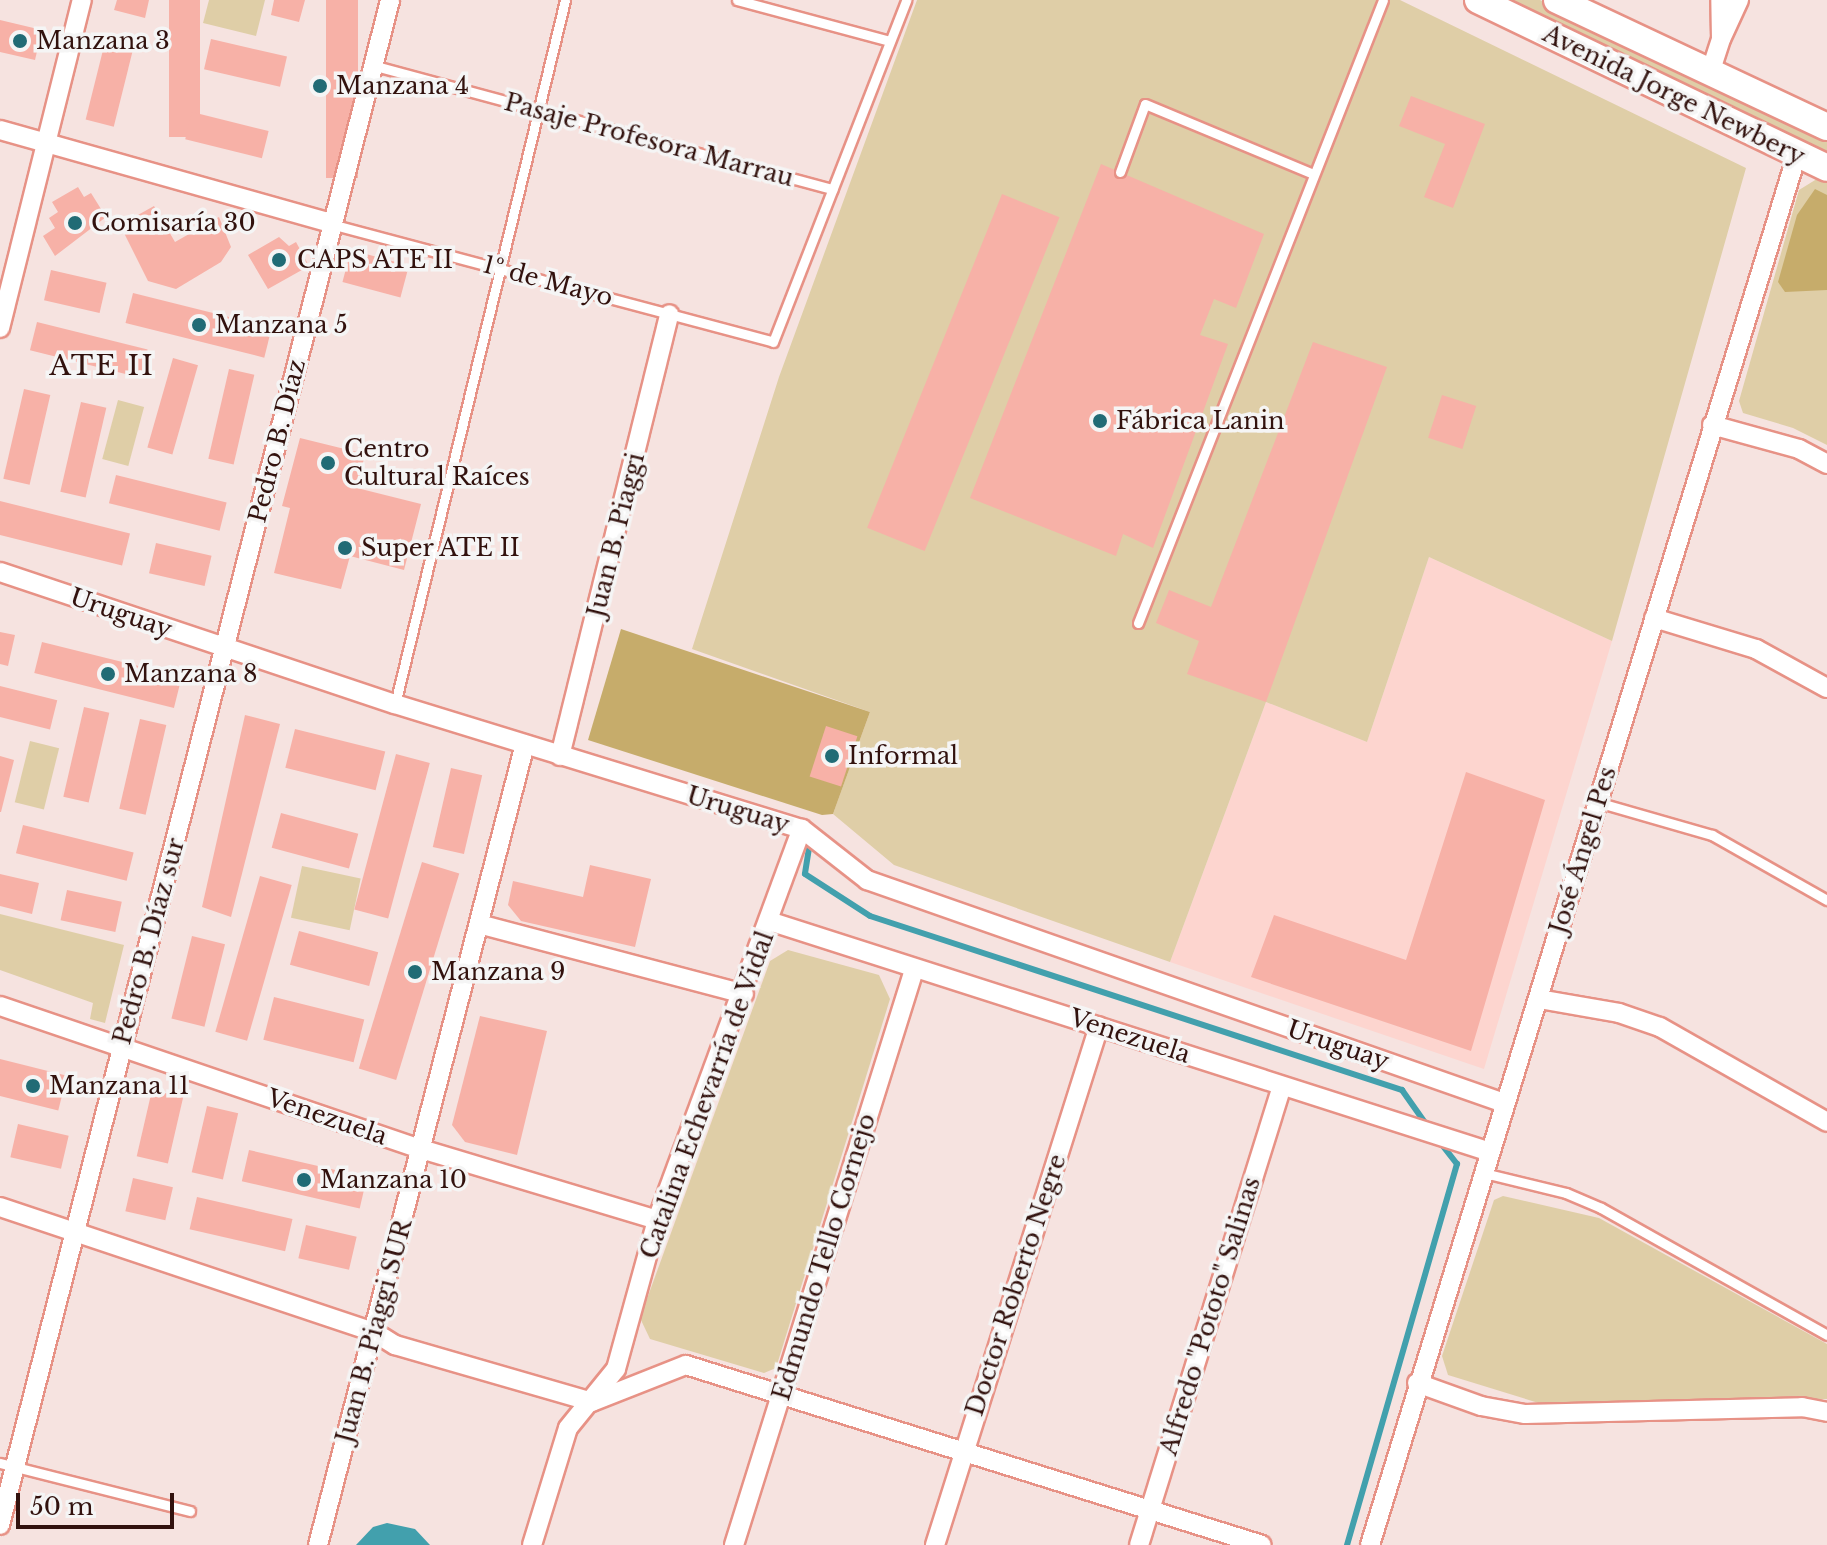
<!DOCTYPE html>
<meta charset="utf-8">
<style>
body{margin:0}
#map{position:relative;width:1827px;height:1545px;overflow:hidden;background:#f6e3e0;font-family:"Libre Baskerville",serif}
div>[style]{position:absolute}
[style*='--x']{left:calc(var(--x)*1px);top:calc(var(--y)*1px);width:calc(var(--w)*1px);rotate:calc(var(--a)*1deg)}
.built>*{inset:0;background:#fdd5cf}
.green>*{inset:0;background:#dfcea7;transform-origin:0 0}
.forest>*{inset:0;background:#c6ac6b}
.water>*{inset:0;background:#42a0ad}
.stream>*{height:6px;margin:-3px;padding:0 3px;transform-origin:3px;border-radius:3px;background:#42a0ad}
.building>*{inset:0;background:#f7b1a7;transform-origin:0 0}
.roads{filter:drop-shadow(2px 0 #e79286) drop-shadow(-2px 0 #e79286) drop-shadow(0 2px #e79286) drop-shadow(0 -2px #e79286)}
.service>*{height:9px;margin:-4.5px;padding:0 4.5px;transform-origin:4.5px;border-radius:4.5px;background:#fff}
.minor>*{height:18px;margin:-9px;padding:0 9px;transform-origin:9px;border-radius:9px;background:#fff}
.secondary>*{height:26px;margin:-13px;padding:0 13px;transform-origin:13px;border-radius:13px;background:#fff}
.dots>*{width:22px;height:22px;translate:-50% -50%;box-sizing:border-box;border:4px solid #f5f5f5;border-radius:50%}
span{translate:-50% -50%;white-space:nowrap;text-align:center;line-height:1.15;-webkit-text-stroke:7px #f5f5f5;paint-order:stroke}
.poi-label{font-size:24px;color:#32120e}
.left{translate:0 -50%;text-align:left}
.street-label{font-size:24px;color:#32120e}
.quarter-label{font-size:28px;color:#32120e;letter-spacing:2px}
.scale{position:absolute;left:16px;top:1493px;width:158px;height:36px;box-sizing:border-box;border:4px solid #32120e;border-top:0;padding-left:10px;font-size:24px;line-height:28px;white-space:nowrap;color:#32120e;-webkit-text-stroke:6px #f5f5f5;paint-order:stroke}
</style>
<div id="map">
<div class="built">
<i style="clip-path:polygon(1429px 557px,1612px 641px,1484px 1069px,1170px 962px,1266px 702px,1367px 742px)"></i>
</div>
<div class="green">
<i style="clip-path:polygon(209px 0,265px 0,256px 36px,203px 23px)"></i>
<i style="clip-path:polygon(917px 0,1400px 0,1746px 168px,1612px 641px,1429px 557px,1367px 742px,1266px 702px,1170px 962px,894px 865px,833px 814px,870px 712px,692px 649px,779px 377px)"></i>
<i style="clip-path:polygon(1495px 0,1540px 0,1633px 45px,1827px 138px,1827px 158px)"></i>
<i style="clip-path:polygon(1820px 177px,1827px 180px,1827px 445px,1793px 428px,1743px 413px,1739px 401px,1799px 190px)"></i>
<i style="left:118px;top:400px;width:27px;height:61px;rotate:15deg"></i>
<i style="left:30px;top:741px;width:30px;height:63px;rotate:14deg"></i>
<i style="left:302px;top:866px;width:60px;height:53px;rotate:12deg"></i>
<i style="clip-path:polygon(0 914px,124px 945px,105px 1023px,90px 1019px,93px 1003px,0 970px)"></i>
<i style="clip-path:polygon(788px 950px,879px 975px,890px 999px,776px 1368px,764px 1373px,650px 1339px,640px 1318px,770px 961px)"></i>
<i style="clip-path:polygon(1503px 1196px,1599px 1218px,1827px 1344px,1827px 1399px,1545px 1405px,1448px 1375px,1442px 1356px,1494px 1200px)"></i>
</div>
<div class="forest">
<i style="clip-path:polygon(1815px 189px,1827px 195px,1827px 290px,1785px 292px,1778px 282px,1797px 215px)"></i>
<i style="clip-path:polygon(621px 629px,870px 712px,833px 814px,822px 815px,588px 740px)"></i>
</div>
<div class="water">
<i style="clip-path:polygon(387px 1523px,415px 1529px,430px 1545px,356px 1545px,373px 1527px)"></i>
</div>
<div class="stream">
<i style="--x:809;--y:848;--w:26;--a:99"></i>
<i style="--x:805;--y:874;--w:77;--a:32.9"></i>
<i style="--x:870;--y:916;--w:560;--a:18.11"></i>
<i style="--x:1402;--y:1090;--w:45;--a:54.9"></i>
<i style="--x:1347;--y:1545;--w:397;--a:-73.9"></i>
<i style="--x:1457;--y:1164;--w:28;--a:-128"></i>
</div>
<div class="building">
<i style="clip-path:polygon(117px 0,149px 0,145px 18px,114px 10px)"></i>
<i style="left:169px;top:0;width:31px;height:137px"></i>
<i style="clip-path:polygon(274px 0,305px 0,299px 22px,271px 15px)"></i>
<i style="left:326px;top:0;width:32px;height:178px"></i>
<i style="clip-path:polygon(0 20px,42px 30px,35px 60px,0 52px)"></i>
<i style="left:211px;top:39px;width:78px;height:31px;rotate:13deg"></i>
<i style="left:105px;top:42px;width:29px;height:80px;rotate:14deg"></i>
<i style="clip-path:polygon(1411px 96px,1485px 124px,1453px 208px,1424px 197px,1445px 144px,1399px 126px)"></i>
<i style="left:192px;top:112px;width:79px;height:28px;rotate:14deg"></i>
<i style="clip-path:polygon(1101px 164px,1264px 234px,1236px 308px,1214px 299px,1200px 335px,1228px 344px,1153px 548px,1123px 534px,1116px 556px,970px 498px)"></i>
<i style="clip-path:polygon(78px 187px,84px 197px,91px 193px,106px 217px,55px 256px,43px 236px,55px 228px,49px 218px,58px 212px,52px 202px)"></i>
<i style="left:1002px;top:194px;width:62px;height:360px;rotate:22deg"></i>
<i style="clip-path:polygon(154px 206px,175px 242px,219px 217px,231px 247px,221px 262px,176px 289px,148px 281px,120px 225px)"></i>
<i style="clip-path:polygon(279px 237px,289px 246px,296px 242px,309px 266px,268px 289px,248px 255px)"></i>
<i style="left:351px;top:250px;width:60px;height:33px;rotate:15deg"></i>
<i style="left:51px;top:270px;width:57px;height:31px;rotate:13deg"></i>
<i style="left:133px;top:293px;width:143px;height:31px;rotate:14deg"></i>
<i style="left:37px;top:322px;width:114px;height:29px;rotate:14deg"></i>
<i style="clip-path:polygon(1313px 342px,1387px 367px,1266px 702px,1187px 674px,1199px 641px,1156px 623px,1169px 590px,1211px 607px)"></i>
<i style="left:173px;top:358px;width:26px;height:93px;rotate:16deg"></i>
<i style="left:229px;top:369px;width:26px;height:92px;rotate:13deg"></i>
<i style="left:24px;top:389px;width:27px;height:92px;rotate:13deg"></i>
<i style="left:1442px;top:395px;width:36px;height:45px;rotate:18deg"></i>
<i style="left:81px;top:402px;width:26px;height:92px;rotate:13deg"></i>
<i style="clip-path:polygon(300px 438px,365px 454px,357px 488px,421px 504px,404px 570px,350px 556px,341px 589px,274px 573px,290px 508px,282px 506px)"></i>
<i style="left:116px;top:475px;width:114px;height:29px;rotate:14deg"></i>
<i style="left:0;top:501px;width:134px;height:33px;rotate:14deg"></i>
<i style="left:156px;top:543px;width:57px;height:31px;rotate:13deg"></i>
<i style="clip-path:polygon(0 632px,15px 635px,8px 666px,0 664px)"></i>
<i style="left:42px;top:642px;width:144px;height:32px;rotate:14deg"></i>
<i style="left:0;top:686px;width:59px;height:30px;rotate:14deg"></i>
<i style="left:84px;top:707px;width:26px;height:92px;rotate:13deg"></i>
<i style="clip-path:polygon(245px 715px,280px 724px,231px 917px,202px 907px)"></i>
<i style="left:140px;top:719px;width:27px;height:92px;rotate:13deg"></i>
<i style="left:826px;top:726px;width:33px;height:53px;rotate:18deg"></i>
<i style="left:295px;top:729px;width:93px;height:40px;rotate:14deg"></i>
<i style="left:396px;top:754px;width:35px;height:161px;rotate:15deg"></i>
<i style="clip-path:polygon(0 756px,14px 760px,1px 812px,0 812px)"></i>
<i style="left:451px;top:768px;width:32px;height:81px;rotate:13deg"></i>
<i style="clip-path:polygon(1466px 772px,1545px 800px,1471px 1051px,1251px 977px,1274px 915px,1406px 960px)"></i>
<i style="left:281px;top:813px;width:80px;height:36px;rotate:15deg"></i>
<i style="left:23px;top:825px;width:114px;height:29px;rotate:14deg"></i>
<i style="left:422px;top:862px;width:39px;height:216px;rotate:17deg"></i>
<i style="clip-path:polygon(590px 865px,651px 879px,635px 947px,521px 921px,508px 905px,513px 881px,583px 897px)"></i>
<i style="clip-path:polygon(0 874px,39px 883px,32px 914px,0 906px)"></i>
<i style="left:260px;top:876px;width:33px;height:162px;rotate:16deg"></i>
<i style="left:67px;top:890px;width:56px;height:31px;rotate:12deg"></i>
<i style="left:299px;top:931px;width:82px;height:35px;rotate:15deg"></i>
<i style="left:192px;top:936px;width:34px;height:85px;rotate:14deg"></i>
<i style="left:274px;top:997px;width:93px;height:44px;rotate:14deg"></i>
<i style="clip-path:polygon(480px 1016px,547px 1031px,517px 1155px,465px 1142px,452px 1125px)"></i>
<i style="left:0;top:1059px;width:69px;height:36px;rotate:14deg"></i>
<i style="left:152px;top:1090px;width:32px;height:68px;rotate:13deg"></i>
<i style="left:207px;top:1106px;width:32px;height:68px;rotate:13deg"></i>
<i style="left:18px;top:1124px;width:52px;height:34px;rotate:13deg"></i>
<i style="left:249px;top:1150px;width:121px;height:32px;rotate:13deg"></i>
<i style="left:133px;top:1178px;width:41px;height:34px;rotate:13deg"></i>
<i style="left:197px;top:1197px;width:98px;height:33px;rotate:13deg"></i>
<i style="left:306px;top:1225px;width:52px;height:34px;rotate:13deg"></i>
</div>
<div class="roads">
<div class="service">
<i style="--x:737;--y:0;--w:158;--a:15"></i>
<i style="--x:372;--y:65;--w:477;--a:15.1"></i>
<i style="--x:1120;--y:172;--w:72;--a:-69.8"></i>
<i style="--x:1145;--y:104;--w:182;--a:22.6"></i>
<i style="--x:331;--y:224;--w:457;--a:14.9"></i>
<i style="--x:773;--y:342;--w:367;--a:-68.7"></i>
<i style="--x:1138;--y:623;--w:669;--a:-68.53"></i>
<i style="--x:395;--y:704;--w:724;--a:-76.42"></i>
<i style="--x:1597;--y:802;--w:120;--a:16"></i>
<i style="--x:1712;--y:835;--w:132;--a:29.5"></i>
<i style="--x:1484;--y:1173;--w:84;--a:13.7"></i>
<i style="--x:1566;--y:1193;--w:38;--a:23"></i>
<i style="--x:1601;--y:1208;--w:259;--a:29.3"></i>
<i style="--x:0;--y:1463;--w:196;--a:14.2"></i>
</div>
<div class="minor">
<i style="--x:1722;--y:37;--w:41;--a:-65.3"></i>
<i style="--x:1710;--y:73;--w:36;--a:-72"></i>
<i style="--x:1721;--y:39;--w:39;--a:-91"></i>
<i style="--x:0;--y:130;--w:344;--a:15.7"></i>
<i style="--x:0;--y:328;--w:338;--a:-76"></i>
<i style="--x:1712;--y:425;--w:90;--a:15.4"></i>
<i style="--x:1799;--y:449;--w:32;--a:28"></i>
<i style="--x:0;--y:572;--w:416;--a:18.5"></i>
<i style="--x:395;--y:704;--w:426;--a:17.1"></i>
<i style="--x:802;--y:829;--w:83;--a:38.1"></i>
<i style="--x:867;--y:880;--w:675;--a:19.29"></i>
<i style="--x:1654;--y:618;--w:107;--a:16.9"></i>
<i style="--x:1756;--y:649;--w:81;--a:28.8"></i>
<i style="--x:560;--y:756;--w:455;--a:-76.1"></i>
<i style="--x:769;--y:921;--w:757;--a:17.76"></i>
<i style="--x:479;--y:924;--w:274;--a:14.8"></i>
<i style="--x:1539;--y:999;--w:81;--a:9.9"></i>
<i style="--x:1619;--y:1013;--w:43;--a:18.9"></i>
<i style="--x:1660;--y:1027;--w:192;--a:29.6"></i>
<i style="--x:0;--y:1006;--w:445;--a:18.8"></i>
<i style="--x:421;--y:1149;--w:246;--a:16.7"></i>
<i style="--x:0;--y:1207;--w:394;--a:18.5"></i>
<i style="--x:374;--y:1332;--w:25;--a:32"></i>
<i style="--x:395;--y:1345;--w:205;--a:16.1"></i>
<i style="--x:592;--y:1402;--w:101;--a:-21.5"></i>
<i style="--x:686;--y:1365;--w:603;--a:17.35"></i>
<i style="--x:1417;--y:1383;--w:68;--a:19.8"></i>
<i style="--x:1481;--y:1406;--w:45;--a:10.3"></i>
<i style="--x:1525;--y:1414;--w:277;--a:-1.4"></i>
<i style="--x:1802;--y:1407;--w:25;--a:11"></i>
<i style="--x:0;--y:1525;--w:1574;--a:-75.65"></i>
<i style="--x:318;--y:1545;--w:827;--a:-75.51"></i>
<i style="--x:532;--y:1545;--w:122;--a:-72.9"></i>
<i style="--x:568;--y:1428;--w:76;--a:-50.9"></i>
<i style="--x:616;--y:1369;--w:155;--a:-74.6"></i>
<i style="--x:657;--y:1220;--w:417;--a:-69.7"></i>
<i style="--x:734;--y:1545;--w:603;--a:-72.62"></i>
<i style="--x:935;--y:1545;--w:544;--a:-72.46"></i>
<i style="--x:1139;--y:1545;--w:480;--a:-72.7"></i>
<i style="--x:1370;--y:1545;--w:1455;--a:-72.93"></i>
</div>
<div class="secondary">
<i style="--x:1478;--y:0;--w:387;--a:25.7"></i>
<i style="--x:1557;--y:0;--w:298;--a:25.2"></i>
</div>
</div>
<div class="dots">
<i style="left:20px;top:41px;background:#216b75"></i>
<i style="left:320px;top:86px;background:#216b75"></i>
<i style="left:75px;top:223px;background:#216b75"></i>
<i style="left:279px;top:260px;background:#216b75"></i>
<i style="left:199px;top:325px;background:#216b75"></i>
<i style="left:1100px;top:421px;background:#216b75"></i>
<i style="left:328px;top:463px;background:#216b75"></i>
<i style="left:345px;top:548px;background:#216b75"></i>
<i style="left:108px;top:674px;background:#216b75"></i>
<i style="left:832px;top:756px;background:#216b75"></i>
<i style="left:415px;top:972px;background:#216b75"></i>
<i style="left:33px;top:1086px;background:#216b75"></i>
<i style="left:304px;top:1180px;background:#216b75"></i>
</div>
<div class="poi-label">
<span class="left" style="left:36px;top:41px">Manzana 3</span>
<span class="left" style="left:336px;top:86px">Manzana 4</span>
<span class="left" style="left:91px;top:223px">Comisaría 30</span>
<span class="left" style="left:297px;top:260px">CAPS ATE II</span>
<span class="left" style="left:215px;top:325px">Manzana 5</span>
<span class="left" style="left:1116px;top:421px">Fábrica Lanin</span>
<span class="left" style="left:344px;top:463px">Centro<br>Cultural Raíces</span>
<span class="left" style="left:361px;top:548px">Super ATE II</span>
<span class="left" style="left:124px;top:674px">Manzana 8</span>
<span class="left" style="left:848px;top:756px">Informal</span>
<span class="left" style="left:431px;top:972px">Manzana 9</span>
<span class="left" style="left:49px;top:1086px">Manzana 11</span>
<span class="left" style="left:320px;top:1180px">Manzana 10</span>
</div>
<div class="street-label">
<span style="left:1674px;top:95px;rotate:26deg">Avenida Jorge Newbery</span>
<span style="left:649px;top:140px;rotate:15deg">Pasaje Profesora Marrau</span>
<span style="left:548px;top:281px;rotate:15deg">1º de Mayo</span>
<span style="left:277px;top:441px;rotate:-76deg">Pedro B. Díaz</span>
<span style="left:616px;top:535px;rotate:-76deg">Juan B. Piaggi</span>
<span style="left:121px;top:613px;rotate:19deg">Uruguay</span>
<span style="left:738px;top:810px;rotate:17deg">Uruguay</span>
<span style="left:1583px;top:850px;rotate:-73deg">José Ángel Pes</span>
<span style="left:149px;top:941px;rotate:-75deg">Pedro B. Díaz sur</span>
<span style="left:1130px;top:1036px;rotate:18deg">Venezuela</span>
<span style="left:1338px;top:1045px;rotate:19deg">Uruguay</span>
<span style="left:707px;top:1095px;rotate:-70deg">Catalina Echevarría de Vidal</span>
<span style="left:327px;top:1117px;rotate:19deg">Venezuela</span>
<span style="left:824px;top:1257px;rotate:-73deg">Edmundo Tello Cornejo</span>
<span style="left:1016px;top:1285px;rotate:-72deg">Doctor Roberto Negre</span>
<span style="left:1210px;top:1316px;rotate:-73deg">Alfredo "Pototo" Salinas</span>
<span style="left:374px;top:1331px;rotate:-75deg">Juan B. Piaggi SUR</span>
</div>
<div class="quarter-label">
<span style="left:102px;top:366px">ATE II</span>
</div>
<div class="scale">50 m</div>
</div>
